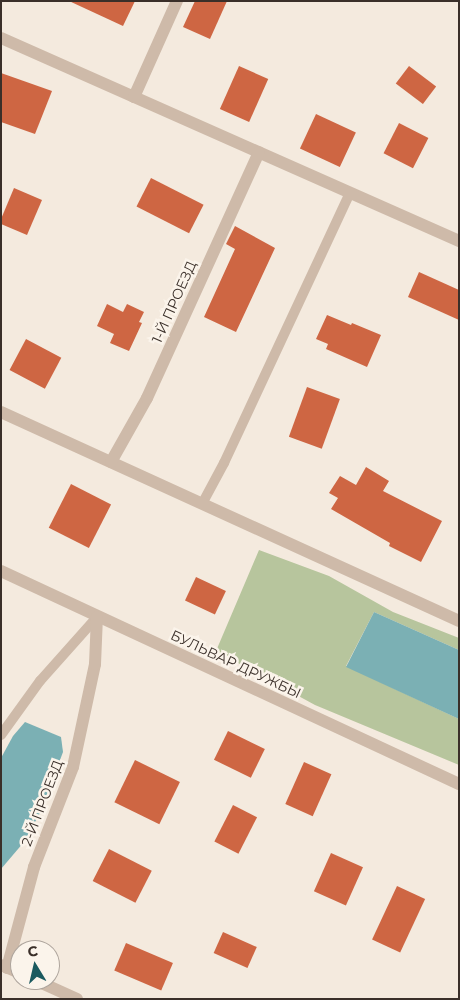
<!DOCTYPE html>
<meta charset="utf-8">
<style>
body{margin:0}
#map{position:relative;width:460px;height:1000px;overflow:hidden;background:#f4eade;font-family:Montserrat,sans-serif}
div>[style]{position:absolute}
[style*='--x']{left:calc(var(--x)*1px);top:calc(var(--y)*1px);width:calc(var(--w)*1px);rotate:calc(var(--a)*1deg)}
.green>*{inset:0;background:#b7c59d}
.water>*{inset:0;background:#7bb0b4}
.building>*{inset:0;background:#ce6643;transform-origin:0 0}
.lane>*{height:10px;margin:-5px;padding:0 5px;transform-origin:5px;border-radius:5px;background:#cebaa9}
.street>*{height:12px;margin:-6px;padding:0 6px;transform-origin:6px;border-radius:6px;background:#cebaa9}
span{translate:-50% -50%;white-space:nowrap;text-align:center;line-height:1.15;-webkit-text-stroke:5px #fbf4eb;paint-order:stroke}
.street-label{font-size:14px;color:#3a2f29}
.frame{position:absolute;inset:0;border:2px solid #3a2f29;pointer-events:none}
.north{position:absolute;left:10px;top:940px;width:50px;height:50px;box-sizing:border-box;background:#fbf4eb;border:1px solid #aea59d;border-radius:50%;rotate:351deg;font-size:14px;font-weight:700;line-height:20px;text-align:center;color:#3a2f29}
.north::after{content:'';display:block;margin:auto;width:18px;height:22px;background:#1b5a5f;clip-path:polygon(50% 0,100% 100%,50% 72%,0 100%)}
</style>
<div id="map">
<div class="green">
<i style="clip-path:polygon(259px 550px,329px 576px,393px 612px,459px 638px,459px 650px,374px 612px,346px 666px,459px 719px,459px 765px,315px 705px,216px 651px)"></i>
</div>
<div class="water">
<i style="clip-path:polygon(374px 612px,459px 650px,459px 719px,346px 667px)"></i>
<i style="clip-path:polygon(25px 722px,61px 737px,63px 752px,40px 813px,24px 842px,1px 869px,1px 758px,13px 736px)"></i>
</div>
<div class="building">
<i style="clip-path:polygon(69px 1px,135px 1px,123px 26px)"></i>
<i style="clip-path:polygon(195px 1px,227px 1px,210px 39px,183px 27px)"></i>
<i style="left:239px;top:66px;width:32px;height:47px;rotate:24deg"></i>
<i style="left:409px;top:66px;width:34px;height:22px;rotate:37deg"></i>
<i style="clip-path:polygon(1px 73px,52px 91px,35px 134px,1px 122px)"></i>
<i style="left:316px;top:114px;width:44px;height:38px;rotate:25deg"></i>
<i style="left:399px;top:123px;width:33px;height:34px;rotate:27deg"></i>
<i style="left:151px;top:178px;width:59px;height:32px;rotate:27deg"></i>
<i style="clip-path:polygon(14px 188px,42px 200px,27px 235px,1px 224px,1px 219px)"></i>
<i style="clip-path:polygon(235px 226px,275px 248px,236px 332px,204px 317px,235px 249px,226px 244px)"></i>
<i style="clip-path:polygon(419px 272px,459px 290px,459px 320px,408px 297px)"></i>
<i style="clip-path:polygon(107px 304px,123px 312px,127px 304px,144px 312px,139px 322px,142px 323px,129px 351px,110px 343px,114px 334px,97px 326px)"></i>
<i style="clip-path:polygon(327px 315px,351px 325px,352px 323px,381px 335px,367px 367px,326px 349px,328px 344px,316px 339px)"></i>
<i style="left:26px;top:339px;width:40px;height:35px;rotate:28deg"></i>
<i style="left:307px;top:387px;width:35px;height:53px;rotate:20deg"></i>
<i style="clip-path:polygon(366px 467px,389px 481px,383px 491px,442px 521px,421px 562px,389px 546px,390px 543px,331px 509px,338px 498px,329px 493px,340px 476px,356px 485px)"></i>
<i style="left:71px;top:484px;width:45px;height:49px;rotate:27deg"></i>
<i style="left:196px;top:577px;width:33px;height:26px;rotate:25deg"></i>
<i style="left:228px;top:731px;width:41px;height:32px;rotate:26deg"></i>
<i style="left:135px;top:760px;width:50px;height:47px;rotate:26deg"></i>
<i style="left:304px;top:762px;width:30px;height:46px;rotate:24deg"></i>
<i style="left:233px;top:805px;width:27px;height:41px;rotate:27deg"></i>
<i style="left:109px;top:849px;width:48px;height:36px;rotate:27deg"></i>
<i style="left:331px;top:853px;width:35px;height:42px;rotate:24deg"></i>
<i style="left:397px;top:886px;width:31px;height:59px;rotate:25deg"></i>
<i style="left:223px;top:932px;width:37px;height:23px;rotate:24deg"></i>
<i style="left:126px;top:943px;width:51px;height:30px;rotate:23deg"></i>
</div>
<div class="lane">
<i style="--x:202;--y:504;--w:47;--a:-61.8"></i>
<i style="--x:224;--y:463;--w:298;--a:-65"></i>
<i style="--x:1;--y:735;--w:67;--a:-54.2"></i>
<i style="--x:40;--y:681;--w:86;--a:-48.3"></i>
</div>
<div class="street">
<i style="--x:1;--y:38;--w:501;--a:23.9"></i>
<i style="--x:134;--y:97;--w:105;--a:-65.9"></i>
<i style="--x:1;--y:412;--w:503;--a:24.53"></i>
<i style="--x:111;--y:462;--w:73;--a:-60.6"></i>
<i style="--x:147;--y:398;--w:270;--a:-65.5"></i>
<i style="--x:1;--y:571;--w:505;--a:24.94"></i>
<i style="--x:1;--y:965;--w:21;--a:23"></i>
<i style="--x:7;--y:968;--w:105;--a:-75"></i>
<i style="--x:34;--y:867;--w:107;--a:-68.7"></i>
<i style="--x:73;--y:767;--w:105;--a:-77.9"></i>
<i style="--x:95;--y:664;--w:47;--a:-87.6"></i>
<i style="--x:35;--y:980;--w:46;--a:24.3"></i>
</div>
<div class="street-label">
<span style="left:174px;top:302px;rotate:-66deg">1-Й ПРОЕЗД</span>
<span style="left:236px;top:664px;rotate:25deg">БУЛЬВАР ДРУЖБЫ</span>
<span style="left:42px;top:803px;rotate:-69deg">2-Й ПРОЕЗД</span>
</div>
<div class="frame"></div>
<div class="north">С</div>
</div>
